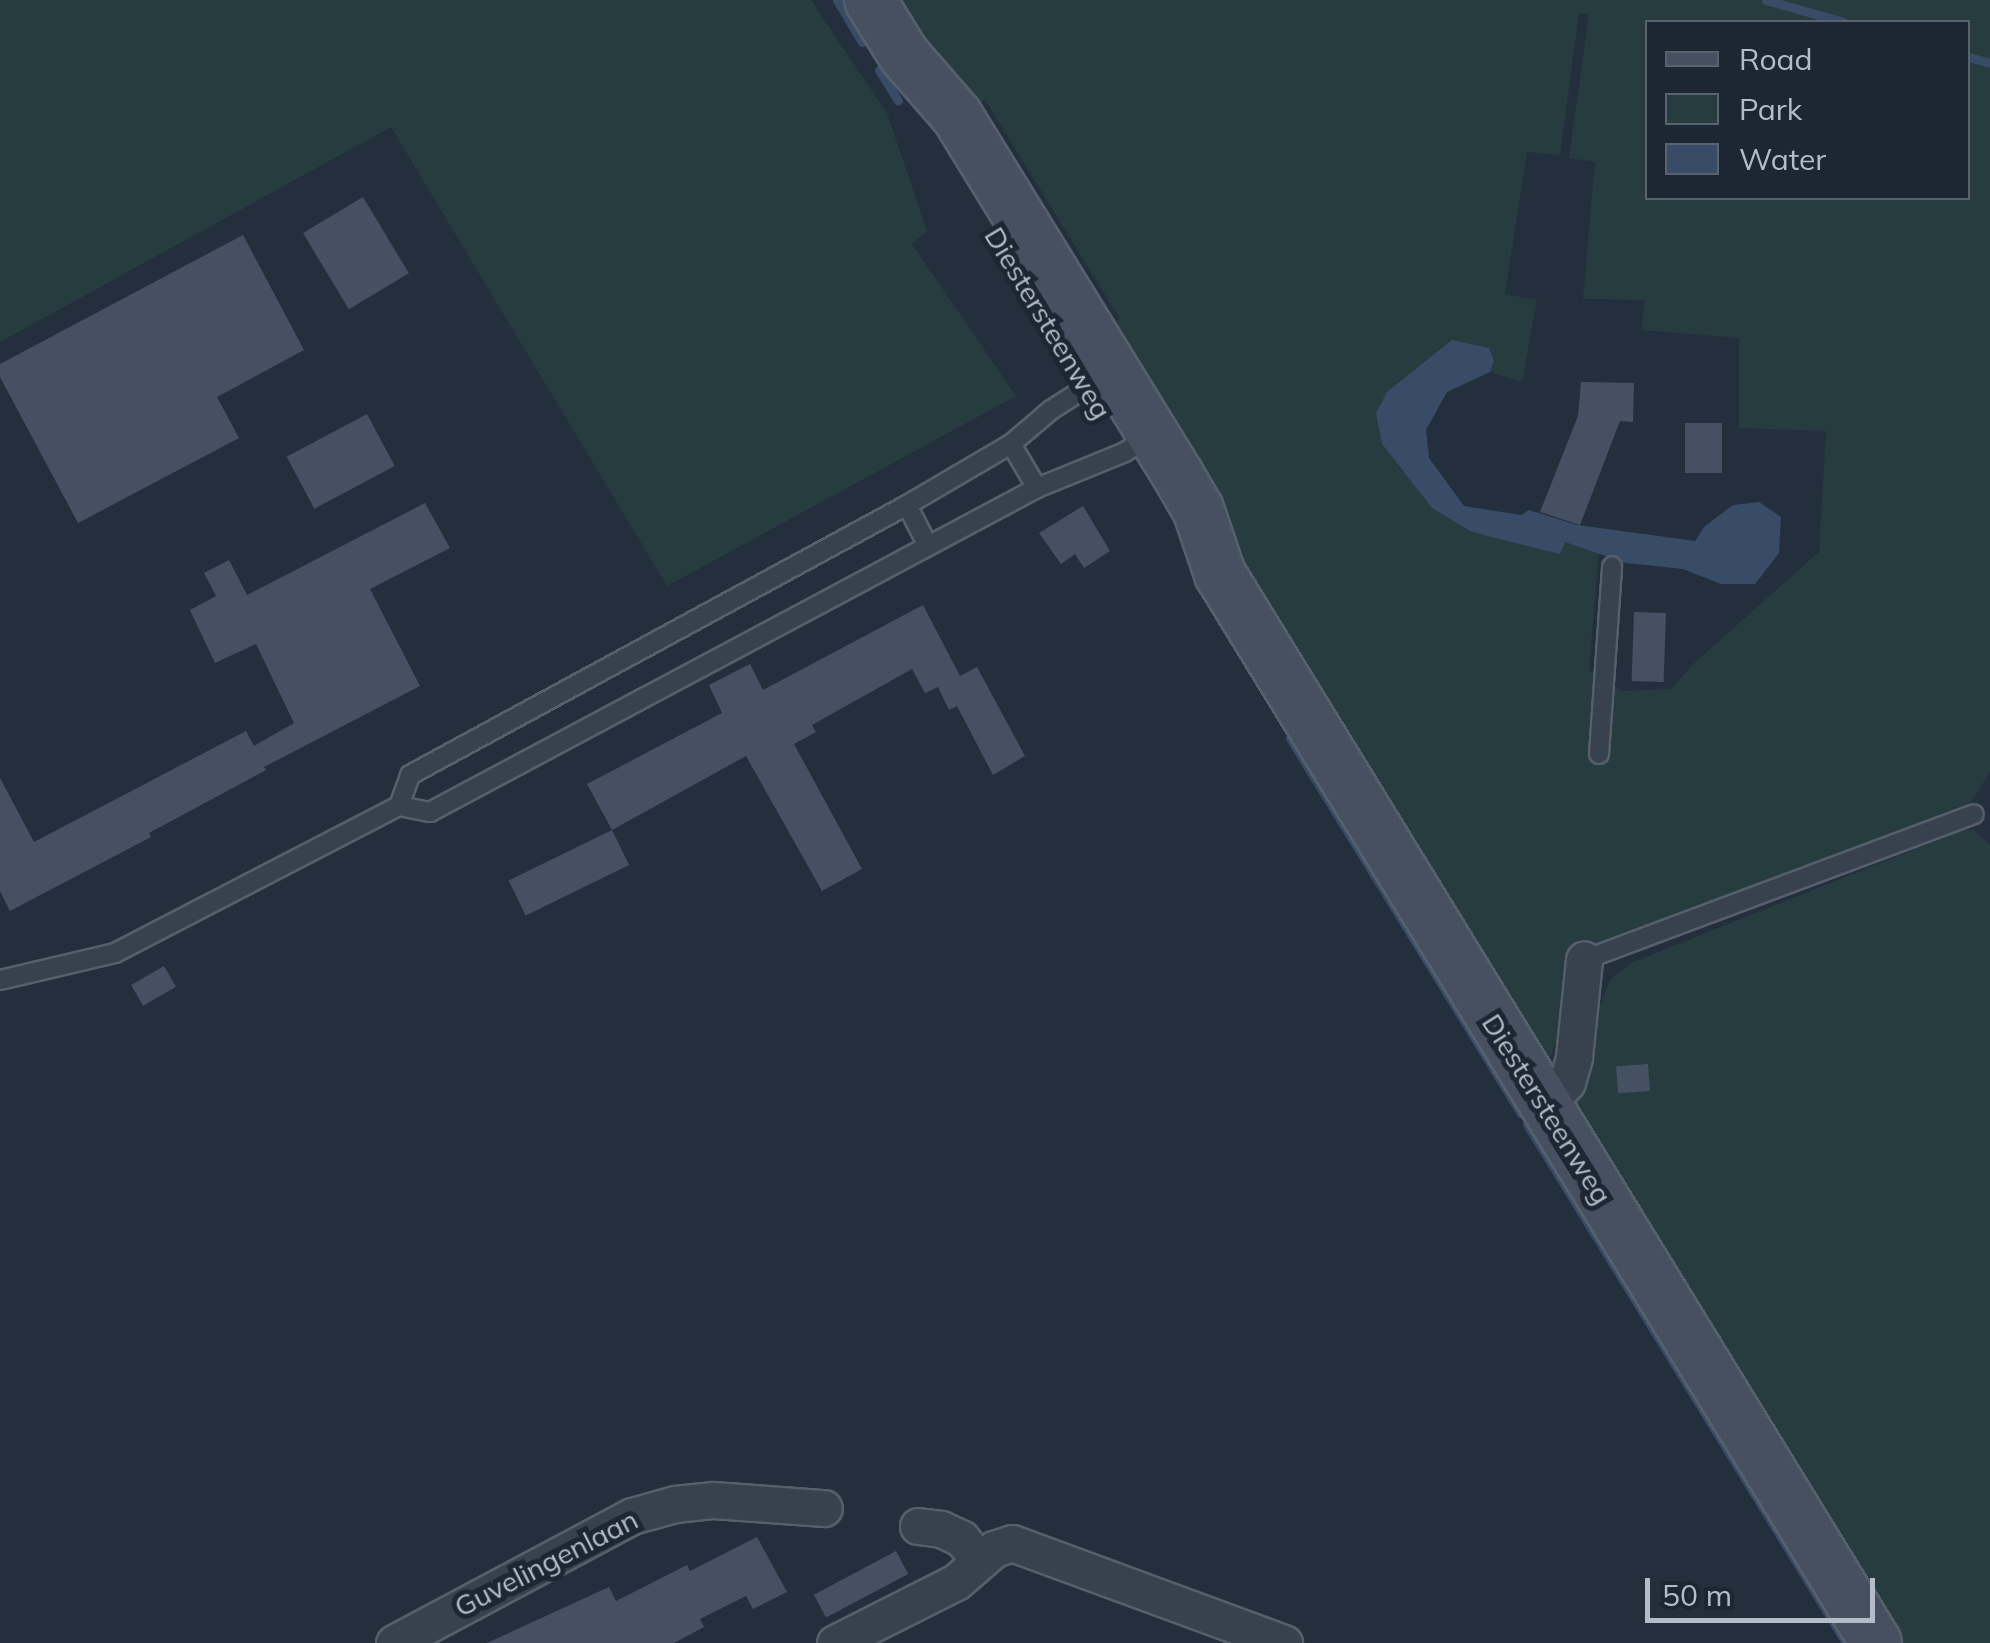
<!DOCTYPE html>
<style>
body{margin:0}
#map{position:relative;width:1990px;height:1643px;overflow:hidden;background:#242f3e;font-family:Mulish,sans-serif}
div>[style]{position:absolute}
[style*='--x']{left:calc(var(--x)*1px);top:calc(var(--y)*1px);width:calc(var(--w)*1px);rotate:calc(var(--a)*1deg)}
.green>*{inset:0;background:#263c3f}
.water>*{inset:0;background:#394c67}
.stream>*{height:9px;margin:-4.5px;padding:0 4.5px;transform-origin:4.5px;border-radius:4.5px;background:#394c67}
.building>*{inset:0;background:#455162;transform-origin:0 0}
.roads{filter:drop-shadow(2px 0 #565f6c) drop-shadow(-2px 0 #565f6c) drop-shadow(0 2px #565f6c) drop-shadow(0 -2px #565f6c)}
.lane>*{height:18px;margin:-9px;padding:0 9px;transform-origin:9px;border-radius:9px;background:#38414e}
.street>*{height:35px;margin:-17.5px;padding:0 17.5px;transform-origin:17.5px;border-radius:17.5px;background:#38414e}
.secondary>*{height:50px;margin:-25px;padding:0 25px;transform-origin:25px;border-radius:25px;background:#465061}
span{translate:-50% -50%;white-space:nowrap;text-align:center;line-height:1.15;-webkit-text-stroke:10px #1d2633;paint-order:stroke}
.street-label{font-size:28px;color:#b4bcc9}
.legend{position:absolute;left:1645px;top:20px;width:325px;height:180px;box-sizing:border-box;background:#1d2633;border:2px solid #59626f;margin:0;padding:12px 18px;list-style:none;font-size:30px;color:#b4bcc9}
.legend li{display:flex;align-items:center;gap:20px;height:50px}
.legend b{width:50px;border:2px solid #59626f}
.scale{position:absolute;left:1645px;top:1578px;width:230px;height:45px;box-sizing:border-box;border:5px solid #b4bcc9;border-top:0;padding-left:12px;font-size:30px;line-height:35px;white-space:nowrap;color:#b4bcc9;-webkit-text-stroke:8px #1d2633;paint-order:stroke}
</style>
<div id="map">
<div class="green">
<i style="clip-path:polygon(0 0,811px 0,887px 113px,927px 231px,912px 244px,1016px 396px,667px 586px,391px 127px,0 342px)"></i>
<i style="clip-path:polygon(evenodd,900px 0,1990px 0,1990px 772px,1971px 802px,1590px 954px,1546px 1070px,1304px 675px,1199px 480px,1102px 333px,1120px 319px,985px 100px,966px 111px,900px 0,1579px 13px,1589px 14px,1569px 158px,1595px 162px,1583px 299px,1645px 300px,1641px 330px,1739px 338px,1739px 428px,1826px 431px,1819px 552px,1691px 666px,1672px 689px,1622px 691px,1589px 670px,1600px 536px,1521px 543px,1470px 531px,1432px 508px,1382px 444px,1489px 348px,1494px 360px,1490px 372px,1522px 382px,1537px 300px,1505px 294px,1527px 152px,1560px 155px,1579px 13px,900px 0,1648px 22px,1968px 22px,1968px 198px,1648px 198px,1648px 22px)"></i>
<i style="clip-path:polygon(1963px 830px,1974px 830px,1990px 845px,1990px 1643px,1901px 1643px,1578px 1126px,1570px 1085px,1610px 980px,1631px 963px)"></i>
</div>
<div class="water">
<i style="clip-path:polygon(1452px 340px,1489px 348px,1494px 360px,1490px 372px,1447px 392px,1426px 430px,1429px 458px,1464px 506px,1521px 515px,1529px 510px,1577px 525px,1695px 541px,1705px 526px,1733px 505px,1759px 502px,1781px 517px,1779px 553px,1755px 584px,1721px 584px,1683px 569px,1626px 563px,1565px 542px,1560px 554px,1491px 537px,1470px 531px,1432px 508px,1382px 444px,1376px 413px,1387px 392px)"></i>
</div>
<div class="stream">
<i style="--x:837;--y:0;--w:49;--a:59.2"></i>
<i style="--x:1766;--y:0;--w:80;--a:15.9"></i>
<i style="--x:1968;--y:57;--w:23;--a:15"></i>
<i style="--x:879;--y:70;--w:36;--a:58"></i>
<i style="--x:1290;--y:738;--w:441;--a:58.4"></i>
<i style="--x:1527;--y:1124;--w:609;--a:58.42"></i>
</div>
<div class="building">
<i style="left:363px;top:197px;width:89px;height:70px;rotate:59deg"></i>
<i style="clip-path:polygon(243px 235px,304px 350px,217px 397px,239px 438px,78px 523px,0 377px,0 364px)"></i>
<i style="clip-path:polygon(1581px 382px,1634px 383px,1633px 422px,1620px 421px,1580px 525px,1540px 512px,1578px 416px)"></i>
<i style="left:367px;top:414px;width:59px;height:91px;rotate:62deg"></i>
<i style="left:1722px;top:423px;width:50px;height:37px;rotate:90deg"></i>
<i style="clip-path:polygon(425px 503px,450px 548px,370px 589px,420px 686px,264px 767px,266px 770px,149px 833px,151px 837px,10px 911px,0 891px,0 778px,34px 842px,246px 731px,254px 746px,294px 723px,256px 644px,215px 663px,190px 610px,216px 596px,204px 573px,229px 560px,247px 595px)"></i>
<i style="clip-path:polygon(1083px 506px,1110px 551px,1084px 568px,1075px 554px,1061px 564px,1039px 533px)"></i>
<i style="clip-path:polygon(923px 605px,960px 676px,977px 667px,1025px 756px,993px 775px,957px 706px,949px 710px,938px 687px,925px 693px,912px 669px,812px 725px,816px 732px,794px 744px,862px 869px,822px 891px,746px 756px,612px 830px,587px 784px,722px 713px,709px 685px,750px 664px,763px 690px)"></i>
<i style="left:1634px;top:612px;width:32px;height:69px;rotate:2deg"></i>
<i style="left:612px;top:830px;width:39px;height:115px;rotate:64deg"></i>
<i style="left:164px;top:966px;width:24px;height:38px;rotate:60deg"></i>
<i style="left:1648px;top:1064px;width:27px;height:32px;rotate:86deg"></i>
<i style="clip-path:polygon(757px 1537px,787px 1592px,753px 1609px,746px 1596px,700px 1619px,704px 1627px,674px 1643px,487px 1643px,609px 1587px,616px 1601px,687px 1565px,690px 1571px)"></i>
<i style="left:896px;top:1551px;width:26px;height:93px;rotate:62deg"></i>
</div>
<div class="roads">
<div class="lane">
<i style="--x:1011;--y:444;--w:51;--a:59.4"></i>
<i style="--x:907;--y:505;--w:46;--a:62.9"></i>
<i style="--x:1599;--y:754;--w:188;--a:-86"></i>
<i style="--x:399;--y:806;--w:32;--a:11"></i>
<i style="--x:430;--y:812;--w:688;--a:-28.09"></i>
<i style="--x:1037;--y:488;--w:95;--a:-22.2"></i>
<i style="--x:1125;--y:452;--w:31;--a:-33"></i>
<i style="--x:1584;--y:960;--w:416;--a:-20.5"></i>
<i style="--x:0;--y:980;--w:118;--a:-13.2"></i>
<i style="--x:115;--y:953;--w:320;--a:-27.4"></i>
<i style="--x:399;--y:806;--w:33;--a:-70"></i>
<i style="--x:410;--y:775;--w:566;--a:-28.51"></i>
<i style="--x:907;--y:505;--w:121;--a:-30.4"></i>
<i style="--x:1011;--y:444;--w:52;--a:-40.4"></i>
<i style="--x:1051;--y:410;--w:70;--a:-32.8"></i>
</div>
<div class="street">
<i style="--x:1546;--y:1104;--w:30;--a:-46"></i>
<i style="--x:1567;--y:1082;--w:26;--a:-74"></i>
<i style="--x:1574;--y:1057;--w:98;--a:-84.1"></i>
<i style="--x:918;--y:1526;--w:23;--a:7"></i>
<i style="--x:941;--y:1529;--w:23;--a:25"></i>
<i style="--x:962;--y:1539;--w:28;--a:52"></i>
<i style="--x:394;--y:1643;--w:270;--a:-28.1"></i>
<i style="--x:632;--y:1516;--w:45;--a:-15.6"></i>
<i style="--x:675;--y:1504;--w:39;--a:-6"></i>
<i style="--x:714;--y:1500;--w:110;--a:4.2"></i>
<i style="--x:835;--y:1643;--w:136;--a:-26.8"></i>
<i style="--x:956;--y:1582;--w:50;--a:-41"></i>
<i style="--x:994;--y:1549;--w:19;--a:-18"></i>
<i style="--x:1012;--y:1543;--w:290;--a:20.2"></i>
</div>
<div class="secondary">
<i style="--x:870;--y:0;--w:65;--a:58.3"></i>
<i style="--x:904;--y:55;--w:81;--a:49"></i>
<i style="--x:957;--y:116;--w:422;--a:58.4"></i>
<i style="--x:1178;--y:475;--w:39;--a:60"></i>
<i style="--x:1198;--y:509;--w:69;--a:71.3"></i>
<i style="--x:1220;--y:574;--w:1254;--a:58.46"></i>
</div>
</div>
<div class="street-label">
<span style="left:1048px;top:323px;rotate:59deg">Diestersteenweg</span>
<span style="left:1547px;top:1109px;rotate:58deg">Diestersteenweg</span>
<span style="left:546px;top:1563px;rotate:-27deg">Guvelingenlaan</span>
</div>
<ul class="legend">
<li><b style="height:12px;background:#465061"></b>Road</li>
<li><b style="height:28px;background:#263c3f"></b>Park</li>
<li><b style="height:28px;background:#394c67"></b>Water</li>
</ul>
<div class="scale">50 m</div>
</div>
